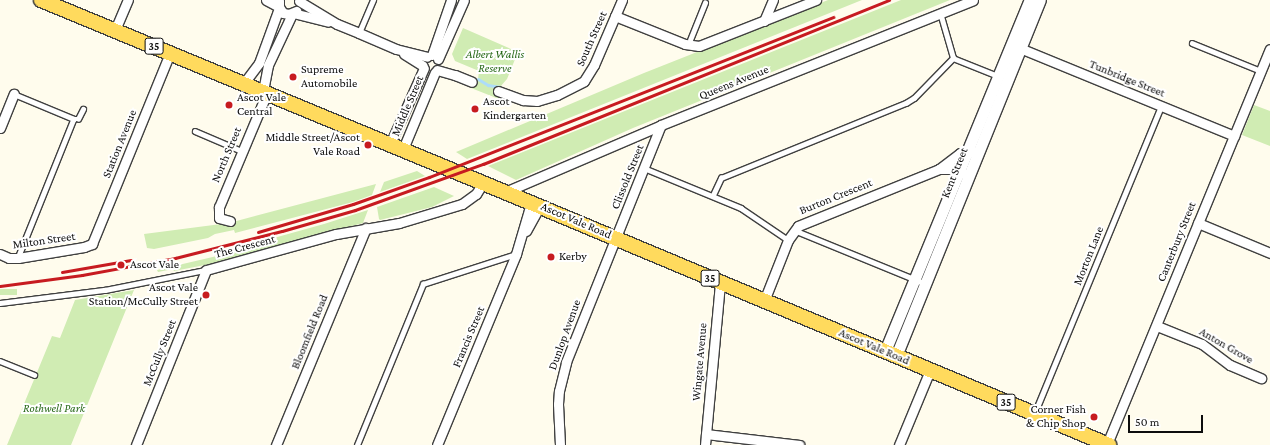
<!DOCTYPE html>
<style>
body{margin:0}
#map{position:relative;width:1270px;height:445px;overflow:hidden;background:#fffced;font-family:"Crimson Pro",serif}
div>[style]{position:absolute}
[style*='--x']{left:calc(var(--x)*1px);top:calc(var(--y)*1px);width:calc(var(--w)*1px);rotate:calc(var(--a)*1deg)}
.green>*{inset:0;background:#d0ecb3;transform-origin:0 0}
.stream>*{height:3px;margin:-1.5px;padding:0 1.5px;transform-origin:1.5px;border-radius:1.5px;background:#addcfa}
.roads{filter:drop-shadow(1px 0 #404040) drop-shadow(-1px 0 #404040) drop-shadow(0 1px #404040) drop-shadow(0 -1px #404040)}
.service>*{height:4.5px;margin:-2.25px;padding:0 2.25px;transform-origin:2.25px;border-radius:2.25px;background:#fff}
.minor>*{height:9px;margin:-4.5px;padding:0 4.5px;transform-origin:4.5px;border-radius:4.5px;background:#fff}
.tertiary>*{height:11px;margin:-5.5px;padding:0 5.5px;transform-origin:5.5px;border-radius:5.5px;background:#fff}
.primary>*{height:14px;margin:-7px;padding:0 7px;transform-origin:7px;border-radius:7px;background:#ffda5d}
.rail>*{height:3px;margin:-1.5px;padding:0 1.5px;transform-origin:1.5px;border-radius:1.5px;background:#c71b20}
.dots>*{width:11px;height:11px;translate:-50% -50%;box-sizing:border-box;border:2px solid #fff;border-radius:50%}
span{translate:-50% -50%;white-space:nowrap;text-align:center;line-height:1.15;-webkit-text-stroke:4px #fff;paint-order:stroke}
.shield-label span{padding:1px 3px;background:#fff;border:1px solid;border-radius:3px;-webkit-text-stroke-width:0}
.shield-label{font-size:11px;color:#0d0d0d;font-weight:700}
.street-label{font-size:12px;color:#0d0d0d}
.park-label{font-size:12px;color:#286919;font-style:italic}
.poi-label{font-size:12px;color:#0d0d0d}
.left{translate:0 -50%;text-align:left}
.right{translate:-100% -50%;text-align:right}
.scale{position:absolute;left:1128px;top:415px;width:75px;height:18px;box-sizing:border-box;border:2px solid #0d0d0d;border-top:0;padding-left:5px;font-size:12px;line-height:14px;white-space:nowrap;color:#0d0d0d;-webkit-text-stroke:3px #fff;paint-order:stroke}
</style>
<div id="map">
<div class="green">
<i style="clip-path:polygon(828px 0,862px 0,467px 159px,456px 152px,644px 73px)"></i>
<i style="clip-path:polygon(901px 0,950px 0,633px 128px,516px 180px,488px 166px)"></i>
<i style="clip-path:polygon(463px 28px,518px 52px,507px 79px,500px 87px,499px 99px,471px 88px,478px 79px,479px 71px,455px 61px,452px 54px)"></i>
<i style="clip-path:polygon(1254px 105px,1270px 111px,1270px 146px,1242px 135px)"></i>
<i style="clip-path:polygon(417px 171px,425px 176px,380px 192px,384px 182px)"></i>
<i style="clip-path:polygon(376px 184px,372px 195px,353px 202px,235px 233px,234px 230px,215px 234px,208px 238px,154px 249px,147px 248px,144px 234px,229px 223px)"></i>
<i style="clip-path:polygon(434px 187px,454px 196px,432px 207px,380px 220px,379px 219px,377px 207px)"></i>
<i style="clip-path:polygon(368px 210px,363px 223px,210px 264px,174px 271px,173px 269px,158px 272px,157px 270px,217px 256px,224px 252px,324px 224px)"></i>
<i style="left:17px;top:289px;width:6px;height:17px;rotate:90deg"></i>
<i style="clip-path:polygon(134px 290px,71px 445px,7px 445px,52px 336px,60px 338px,75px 300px)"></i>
</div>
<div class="stream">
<i style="--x:478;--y:79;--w:12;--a:31"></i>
<i style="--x:488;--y:85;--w:12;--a:9"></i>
</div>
<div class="roads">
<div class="service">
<i style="--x:359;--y:33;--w:36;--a:-67"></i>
<i style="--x:690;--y:40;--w:40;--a:-68"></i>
<i style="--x:1192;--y:43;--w:74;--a:22.1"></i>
<i style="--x:953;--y:58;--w:48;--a:21.8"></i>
<i style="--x:14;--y:94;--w:65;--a:22.6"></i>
<i style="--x:74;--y:119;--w:150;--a:111.9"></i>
<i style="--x:74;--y:119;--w:4;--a:0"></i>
<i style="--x:78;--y:119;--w:11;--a:-63"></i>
<i style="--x:195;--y:131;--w:51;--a:23.1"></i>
<i style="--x:644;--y:168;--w:105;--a:22.4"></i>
<i style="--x:741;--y:208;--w:57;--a:34.2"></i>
<i style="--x:713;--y:195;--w:19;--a:-65"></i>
<i style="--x:721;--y:178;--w:200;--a:-22.1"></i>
<i style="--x:906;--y:103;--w:9;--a:-32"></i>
<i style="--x:914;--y:98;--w:56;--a:-45.7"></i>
<i style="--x:953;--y:58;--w:47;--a:-106.1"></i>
<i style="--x:794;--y:230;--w:140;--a:22.2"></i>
<i style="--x:0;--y:303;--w:106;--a:-7.1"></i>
<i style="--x:105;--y:290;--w:102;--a:-11.3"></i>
<i style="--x:0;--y:361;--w:37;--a:22"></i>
<i style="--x:1035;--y:412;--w:330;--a:-67.6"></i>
<i style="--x:357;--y:445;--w:174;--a:-67.7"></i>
<i style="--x:423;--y:284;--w:98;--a:-17.9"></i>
</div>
<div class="minor">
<i style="--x:266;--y:0;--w:15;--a:28"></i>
<i style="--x:279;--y:0;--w:7;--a:90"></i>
<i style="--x:279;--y:7;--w:7;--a:56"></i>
<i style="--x:283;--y:13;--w:6;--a:9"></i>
<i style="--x:289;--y:14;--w:8;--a:-23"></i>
<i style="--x:299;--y:1;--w:44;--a:31.2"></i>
<i style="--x:337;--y:24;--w:24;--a:22"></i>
<i style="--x:359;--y:33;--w:40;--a:23.4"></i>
<i style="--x:396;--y:49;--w:32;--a:14"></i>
<i style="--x:293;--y:13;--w:36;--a:14"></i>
<i style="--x:615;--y:16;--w:75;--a:21.8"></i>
<i style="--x:685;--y:44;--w:14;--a:8"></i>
<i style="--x:699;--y:46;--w:126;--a:-21.5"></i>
<i style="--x:764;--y:21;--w:23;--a:-67"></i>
<i style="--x:115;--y:30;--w:33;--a:-67"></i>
<i style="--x:1015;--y:46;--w:237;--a:22.3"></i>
<i style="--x:404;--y:54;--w:22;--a:32"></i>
<i style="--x:432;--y:55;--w:58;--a:-70.9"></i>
<i style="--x:438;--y:59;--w:64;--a:-66.2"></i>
<i style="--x:437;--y:70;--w:19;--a:16"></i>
<i style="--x:455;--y:75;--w:18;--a:22"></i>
<i style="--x:244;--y:83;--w:25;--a:-53"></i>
<i style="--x:259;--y:63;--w:59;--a:-70"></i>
<i style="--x:263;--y:91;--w:26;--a:-79"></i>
<i style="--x:268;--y:65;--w:56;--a:-64.8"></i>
<i style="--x:498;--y:91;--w:27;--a:20"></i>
<i style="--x:523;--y:100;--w:14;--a:4"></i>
<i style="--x:537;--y:101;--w:21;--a:-17"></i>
<i style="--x:557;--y:95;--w:30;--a:-27"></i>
<i style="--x:584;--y:81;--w:19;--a:-58"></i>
<i style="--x:594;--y:65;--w:71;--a:-66.7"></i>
<i style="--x:0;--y:128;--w:37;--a:-68"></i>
<i style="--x:390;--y:144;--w:83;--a:-65.9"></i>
<i style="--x:403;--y:149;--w:83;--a:-67.4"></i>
<i style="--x:939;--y:169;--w:12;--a:0"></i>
<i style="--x:951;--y:169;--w:14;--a:21"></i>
<i style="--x:505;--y:192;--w:170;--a:-23.2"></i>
<i style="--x:661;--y:125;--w:336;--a:-21.8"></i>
<i style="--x:230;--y:221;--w:11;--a:-165"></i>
<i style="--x:219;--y:218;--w:11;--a:-90"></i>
<i style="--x:219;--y:207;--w:124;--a:-67.2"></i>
<i style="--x:1198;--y:223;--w:78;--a:22.6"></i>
<i style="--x:526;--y:231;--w:29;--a:-61"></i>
<i style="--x:0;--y:254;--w:10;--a:24"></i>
<i style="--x:9;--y:258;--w:9;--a:0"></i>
<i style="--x:18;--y:258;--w:67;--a:-9.5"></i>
<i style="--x:84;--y:247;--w:9;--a:-21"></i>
<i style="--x:92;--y:244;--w:206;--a:-67.8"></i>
<i style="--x:764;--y:301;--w:66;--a:-68.5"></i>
<i style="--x:788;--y:240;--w:17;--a:-54"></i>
<i style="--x:798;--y:226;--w:152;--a:-22"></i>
<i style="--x:939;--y:169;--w:26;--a:-37"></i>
<i style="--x:960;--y:153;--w:13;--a:-4"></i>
<i style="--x:1157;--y:326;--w:48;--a:21.8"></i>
<i style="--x:1202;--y:344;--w:35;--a:37"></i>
<i style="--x:1230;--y:365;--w:34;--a:23"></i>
<i style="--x:706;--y:434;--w:94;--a:6.7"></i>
<i style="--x:1107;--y:444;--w:427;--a:-67.6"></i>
<i style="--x:136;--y:445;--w:188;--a:-68.2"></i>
<i style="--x:206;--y:270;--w:135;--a:-15.5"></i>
<i style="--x:336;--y:234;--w:64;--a:-9.9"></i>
<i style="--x:399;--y:223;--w:66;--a:-16.8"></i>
<i style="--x:462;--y:204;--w:17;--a:-36"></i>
<i style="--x:476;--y:194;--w:13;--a:-58"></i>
<i style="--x:276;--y:445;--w:235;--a:-67.5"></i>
<i style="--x:437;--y:445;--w:207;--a:-67.5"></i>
<i style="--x:516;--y:254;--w:53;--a:-73.6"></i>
<i style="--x:560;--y:445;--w:41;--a:-92.8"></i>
<i style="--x:558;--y:404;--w:13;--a:-86"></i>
<i style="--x:559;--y:391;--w:30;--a:-76"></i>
<i style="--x:566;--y:362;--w:255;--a:-68.2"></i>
<i style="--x:705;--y:445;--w:164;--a:-84.7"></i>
<i style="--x:899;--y:445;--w:81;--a:-67.5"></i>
</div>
<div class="tertiary">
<i style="--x:885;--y:351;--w:380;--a:-67.6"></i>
<i style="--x:896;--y:356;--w:384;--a:-68"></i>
</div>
<div class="primary">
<i style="--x:41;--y:0;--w:530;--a:22.5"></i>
<i style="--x:531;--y:203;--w:627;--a:22.72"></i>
</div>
</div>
<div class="rail">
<i style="--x:258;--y:232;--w:99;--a:-16.4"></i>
<i style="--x:353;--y:204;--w:81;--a:-19.6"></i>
<i style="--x:429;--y:177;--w:435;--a:-21.6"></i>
<i style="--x:62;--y:272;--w:70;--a:-9.9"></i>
<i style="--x:0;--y:286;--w:83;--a:-7.6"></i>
<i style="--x:82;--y:275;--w:95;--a:-10.4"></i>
<i style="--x:175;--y:258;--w:110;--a:-14.2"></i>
<i style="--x:282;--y:231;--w:76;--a:-16"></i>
<i style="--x:355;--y:210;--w:136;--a:-19.8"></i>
<i style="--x:483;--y:164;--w:438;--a:-22"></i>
</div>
<div class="dots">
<i style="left:293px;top:77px;background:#c71b20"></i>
<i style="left:229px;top:105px;background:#c71b20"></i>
<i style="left:475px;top:109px;background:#c71b20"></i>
<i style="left:368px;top:145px;background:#c71b20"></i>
<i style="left:551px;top:257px;background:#c71b20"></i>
<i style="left:121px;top:265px;background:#c71b20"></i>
<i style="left:206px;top:295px;background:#c71b20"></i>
<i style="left:1094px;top:417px;background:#c71b20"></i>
</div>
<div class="shield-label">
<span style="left:154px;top:46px">35</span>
<span style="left:710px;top:278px">35</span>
<span style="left:1006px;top:402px">35</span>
</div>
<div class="street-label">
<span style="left:592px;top:39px;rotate:-66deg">South Street</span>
<span style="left:1127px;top:79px;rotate:22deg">Tunbridge Street</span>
<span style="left:734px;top:83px;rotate:-22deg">Queens Avenue</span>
<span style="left:408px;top:106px;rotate:-67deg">Middle Street</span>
<span style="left:120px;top:144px;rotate:-68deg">Station Avenue</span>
<span style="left:227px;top:155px;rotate:-67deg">North Street</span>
<span style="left:955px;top:173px;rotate:-68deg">Kent Street</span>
<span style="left:628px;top:177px;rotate:-68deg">Clissold Street</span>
<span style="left:836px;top:197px;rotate:-22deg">Burton Crescent</span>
<span style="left:576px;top:221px;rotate:23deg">Ascot Vale Road</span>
<span style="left:44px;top:241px;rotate:-8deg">Milton Street</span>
<span style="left:1177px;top:242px;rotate:-68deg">Canterbury Street</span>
<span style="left:245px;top:247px;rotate:-15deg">The Crescent</span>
<span style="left:1089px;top:256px;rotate:-68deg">Morton Lane</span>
<span style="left:310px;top:332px;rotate:-68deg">Bloomfield Road</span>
<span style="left:565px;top:335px;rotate:-70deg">Dunlop Avenue</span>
<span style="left:469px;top:337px;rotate:-67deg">Francis Street</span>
<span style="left:1226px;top:346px;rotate:30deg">Anton Grove</span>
<span style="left:874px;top:347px;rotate:23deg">Ascot Vale Road</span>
<span style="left:160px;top:353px;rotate:-68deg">McCully Street</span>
<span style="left:700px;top:362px;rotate:-85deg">Wingate Avenue</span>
</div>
<div class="park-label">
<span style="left:495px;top:62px">Albert Wallis<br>Reserve</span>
<span style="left:54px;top:409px">Rothwell Park</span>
</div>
<div class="poi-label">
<span class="left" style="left:301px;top:77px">Supreme<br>Automobile</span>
<span class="left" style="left:237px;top:105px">Ascot Vale<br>Central</span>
<span class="left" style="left:483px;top:109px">Ascot<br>Kindergarten</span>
<span class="right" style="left:360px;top:145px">Middle Street/Ascot<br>Vale Road</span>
<span class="left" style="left:559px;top:257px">Kerby</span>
<span class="left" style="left:130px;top:265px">Ascot Vale</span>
<span class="right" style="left:198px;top:295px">Ascot Vale<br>Station/McCully Street</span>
<span class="right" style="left:1086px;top:417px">Corner Fish<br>&amp; Chip Shop</span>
</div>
<div class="scale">50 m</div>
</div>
